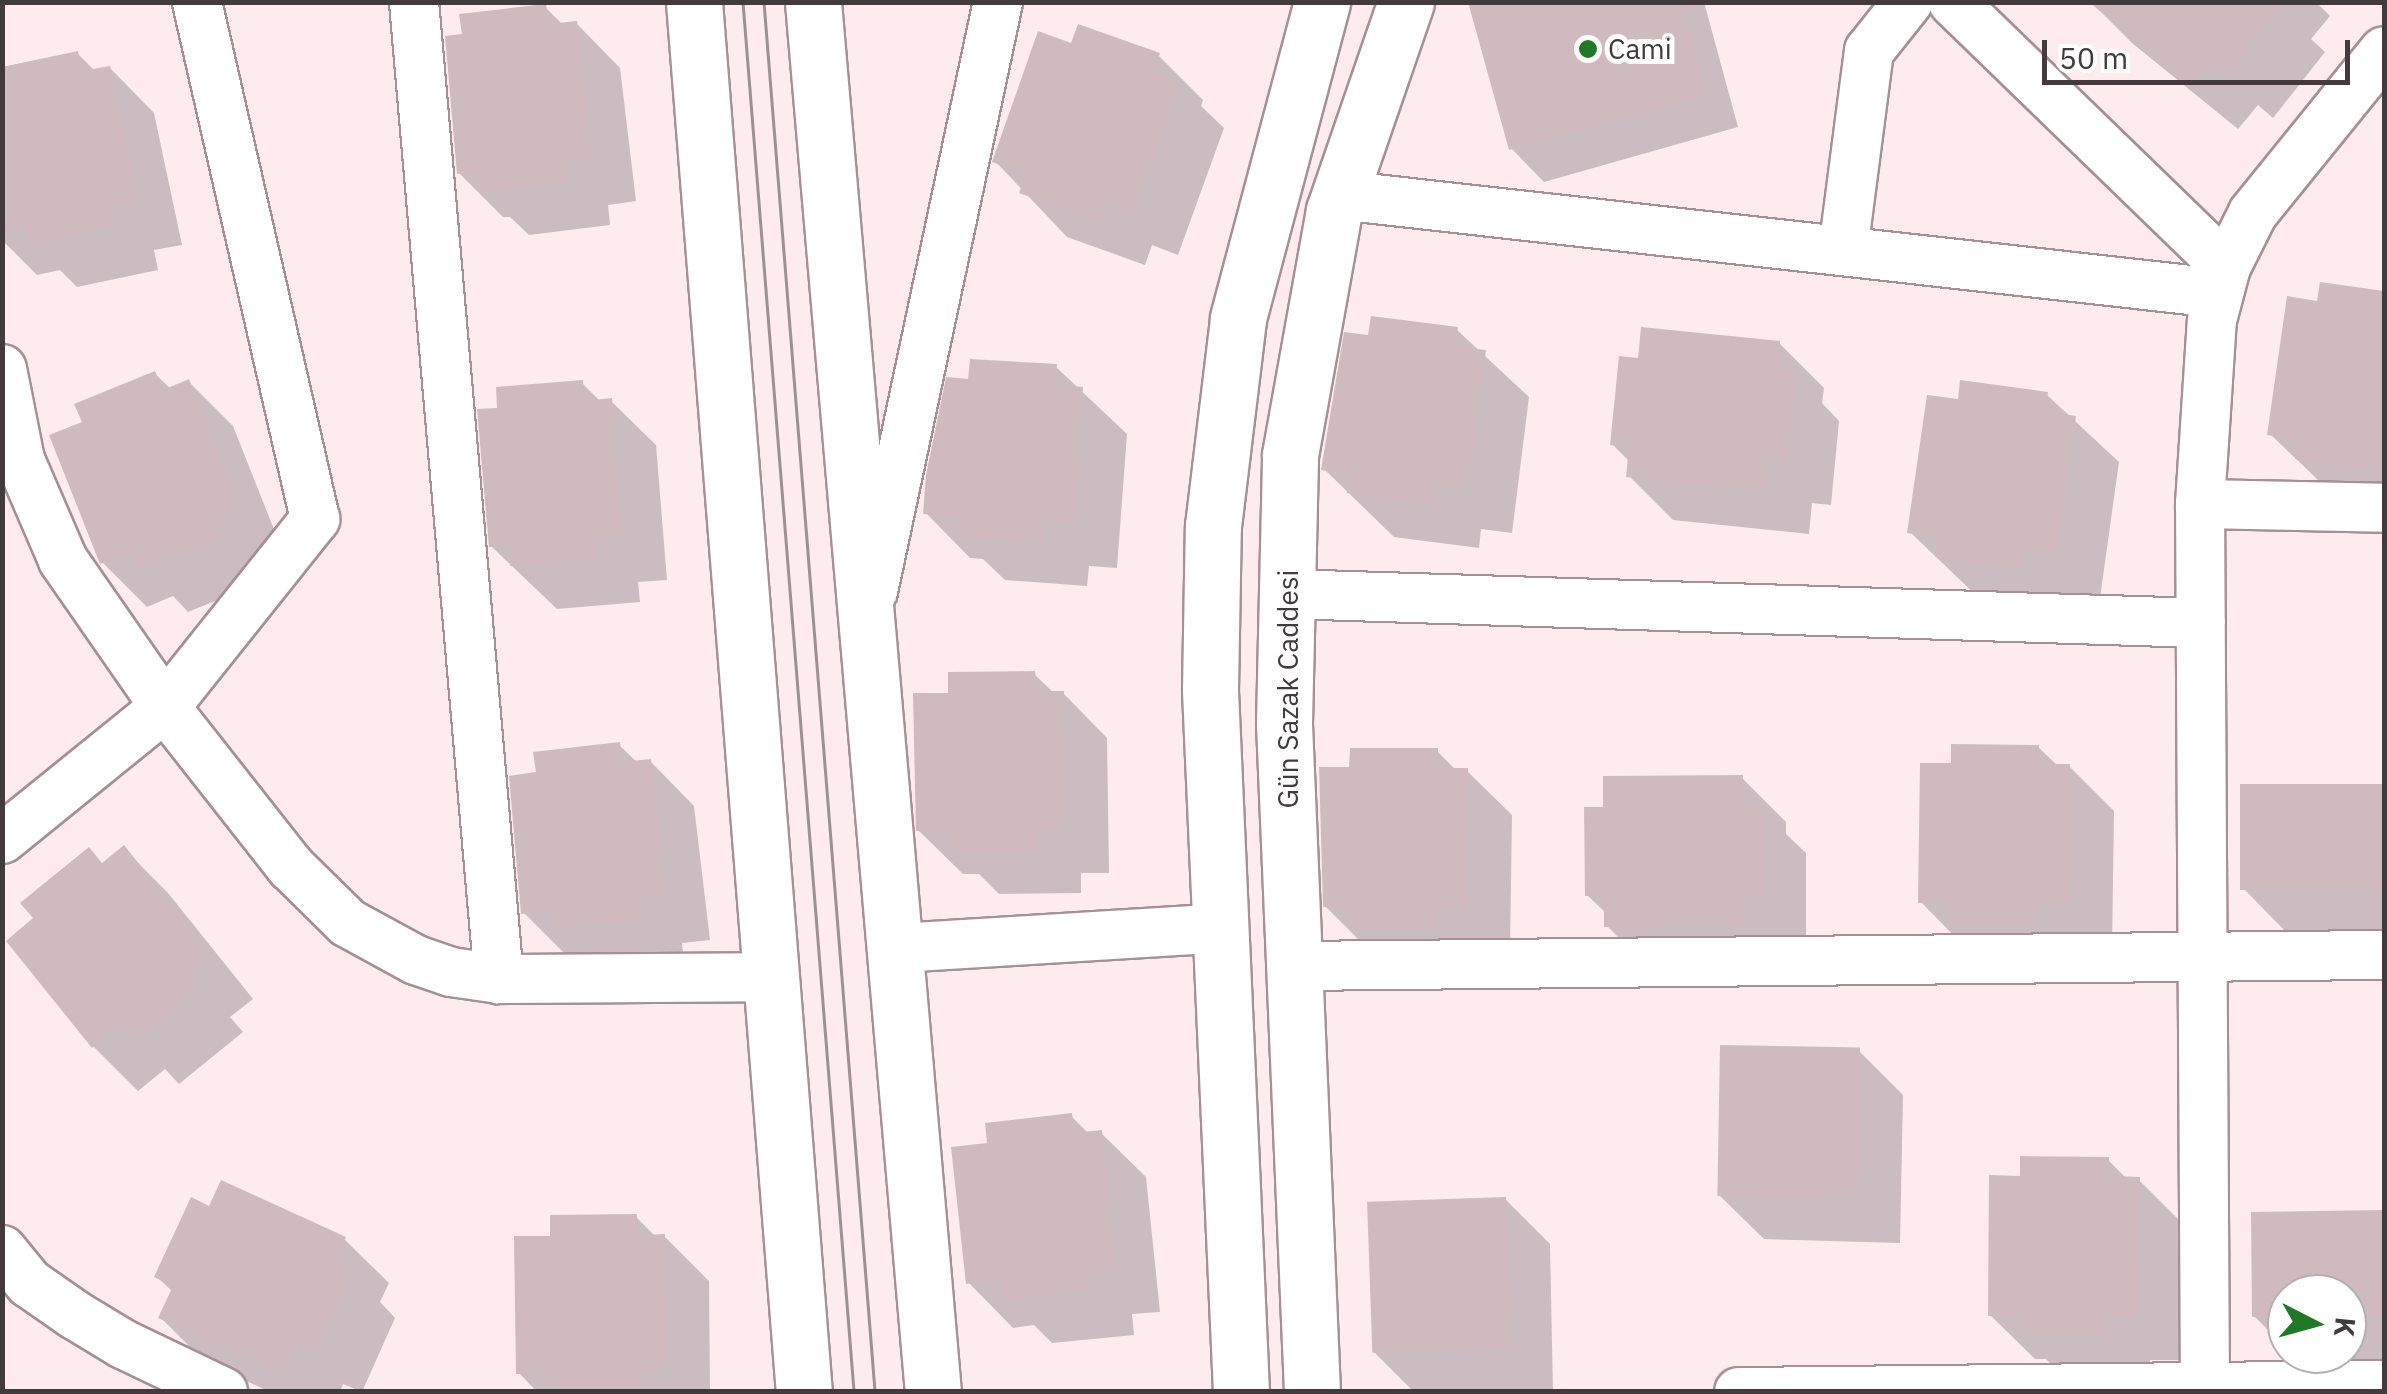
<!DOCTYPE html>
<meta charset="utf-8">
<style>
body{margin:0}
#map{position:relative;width:2387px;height:1394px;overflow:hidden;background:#fdebf0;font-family:"IBM Plex Sans",sans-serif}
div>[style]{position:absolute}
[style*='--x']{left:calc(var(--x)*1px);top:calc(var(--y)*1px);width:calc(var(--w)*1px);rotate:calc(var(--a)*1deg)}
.shadow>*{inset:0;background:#0003}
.building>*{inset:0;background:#cfbac0;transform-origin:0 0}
.roads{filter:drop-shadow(2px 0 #a49096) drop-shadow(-2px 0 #a49096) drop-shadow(0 2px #a49096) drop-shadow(0 -2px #a49096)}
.minor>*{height:48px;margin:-24px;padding:0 24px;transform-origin:24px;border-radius:24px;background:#fff}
.tertiary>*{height:55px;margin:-27.5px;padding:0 27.5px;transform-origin:27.5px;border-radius:27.5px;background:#fff}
.tram>*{height:2.5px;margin:-1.25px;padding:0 1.25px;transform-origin:1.25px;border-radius:1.25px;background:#9d9094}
.dots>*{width:28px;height:28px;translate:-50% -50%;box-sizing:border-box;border:5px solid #fefefe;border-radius:50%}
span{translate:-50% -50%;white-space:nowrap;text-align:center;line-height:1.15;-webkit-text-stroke:10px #fefefe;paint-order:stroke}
.poi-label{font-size:28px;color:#433a3d}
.left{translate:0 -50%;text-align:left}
.street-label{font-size:28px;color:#433a3d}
.frame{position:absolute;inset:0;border:5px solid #433a3d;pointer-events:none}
.north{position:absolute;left:2267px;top:1274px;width:100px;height:100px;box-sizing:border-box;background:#fefefe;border:2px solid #b3b0b1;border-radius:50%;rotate:96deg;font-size:28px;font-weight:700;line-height:40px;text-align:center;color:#433a3d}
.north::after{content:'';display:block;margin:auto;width:35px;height:45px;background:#207927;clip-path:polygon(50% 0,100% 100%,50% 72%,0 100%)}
.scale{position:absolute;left:2042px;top:40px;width:308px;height:45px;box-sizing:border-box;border:5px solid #433a3d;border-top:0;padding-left:12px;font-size:30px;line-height:35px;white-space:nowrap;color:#433a3d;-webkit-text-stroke:8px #fefefe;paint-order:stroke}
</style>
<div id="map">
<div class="shadow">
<i style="clip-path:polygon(1471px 2px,1704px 2px,1738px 127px,1544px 182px,1512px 149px)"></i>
<i style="clip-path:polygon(2091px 2px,2316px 2px,2330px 16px,2311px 39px,2325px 52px,2273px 118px,2258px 105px,2238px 129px,2132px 43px)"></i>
<i style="clip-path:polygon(545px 7px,563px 25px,576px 23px,620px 68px,636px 201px,608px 205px,610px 225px,529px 235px,510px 217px,503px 217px,459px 173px,465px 36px)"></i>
<i style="clip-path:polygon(1073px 46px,1159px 56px,1203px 100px,1201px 106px,1224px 128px,1178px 255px,1152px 245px,1145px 265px,1067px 237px,995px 161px)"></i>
<i style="clip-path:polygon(78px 54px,95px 71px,110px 68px,154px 113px,182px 245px,154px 250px,158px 270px,77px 287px,60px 270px,37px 275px,2px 240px,2px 70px)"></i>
<i style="clip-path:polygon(2322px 285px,2384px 293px,2384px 509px,2342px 503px,2270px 434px,2320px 304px)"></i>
<i style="clip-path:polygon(1457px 330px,1529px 397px,1512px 533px,1481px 529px,1479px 548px,1394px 537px,1324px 469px,1370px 338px)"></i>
<i style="clip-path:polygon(1779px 343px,1824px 388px,1822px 403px,1839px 421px,1831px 505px,1812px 503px,1809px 534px,1673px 520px,1629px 476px,1630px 462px,1612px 444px)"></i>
<i style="clip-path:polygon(1056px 367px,1127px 434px,1117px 568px,1089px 566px,1087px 586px,1005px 580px,983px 559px,970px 558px,926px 513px,971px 381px)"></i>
<i style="clip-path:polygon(155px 374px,171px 389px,189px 382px,233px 426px,283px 552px,264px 581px,188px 612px,173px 596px,147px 607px,102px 562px,85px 424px)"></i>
<i style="clip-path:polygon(582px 383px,601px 402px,611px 401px,656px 445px,667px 580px,638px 582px,640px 602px,557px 609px,491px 546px,500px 410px)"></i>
<i style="clip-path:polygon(2047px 395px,2119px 462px,2100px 598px,2069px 594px,2067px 613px,1982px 601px,1910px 532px,1960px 402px)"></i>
<i style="clip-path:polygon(1034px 674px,1054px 693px,1063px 693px,1107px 738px,1109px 873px,1081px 873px,1081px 893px,999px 894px,979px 874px,963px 874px,918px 830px,951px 695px)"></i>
<i style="clip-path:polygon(619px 745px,638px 763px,650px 761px,694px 806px,710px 940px,682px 943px,684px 963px,568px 957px,523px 912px,539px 775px)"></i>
<i style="clip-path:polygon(2038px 747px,2058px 766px,2069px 766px,2114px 811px,2112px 948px,1965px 947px,1921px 902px,1953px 766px)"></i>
<i style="clip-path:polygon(1437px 751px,1457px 771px,1467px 771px,1512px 815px,1510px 952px,1370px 951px,1325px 906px,1351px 770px)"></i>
<i style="clip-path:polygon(1742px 778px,1786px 822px,1786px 834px,1806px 853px,1806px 938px,1651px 970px,1607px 926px,1607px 914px,1587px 895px)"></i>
<i style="clip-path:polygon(2384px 787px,2384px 933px,2288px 934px,2244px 889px,2243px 788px)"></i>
<i style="clip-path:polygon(124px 849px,168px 893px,253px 999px,230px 1017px,243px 1032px,179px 1084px,165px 1069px,138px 1091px,94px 1047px,10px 941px)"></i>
<i style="clip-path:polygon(1859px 1051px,1903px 1095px,1900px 1243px,1764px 1239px,1719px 1195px)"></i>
<i style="clip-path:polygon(1071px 1116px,1089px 1134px,1101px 1133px,1146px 1177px,1160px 1312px,1132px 1314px,1134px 1335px,1052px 1343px,1034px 1325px,1013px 1328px,969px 1283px)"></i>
<i style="clip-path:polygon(2108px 1160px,2127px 1179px,2138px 1179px,2183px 1224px,2181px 1360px,2150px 1360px,2150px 1380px,2065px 1379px,2046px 1359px,2035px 1359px,1990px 1315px,2023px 1178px)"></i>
<i style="clip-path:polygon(1505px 1199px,1550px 1244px,1553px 1392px,1414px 1392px,1372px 1350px)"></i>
<i style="clip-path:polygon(210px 1209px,344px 1239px,389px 1283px,380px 1302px,395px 1318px,362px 1392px,343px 1384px,340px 1392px,270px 1392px,205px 1362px,161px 1318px,173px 1292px,157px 1277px)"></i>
<i style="clip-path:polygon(2384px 1212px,2384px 1359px,2299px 1361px,2292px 1354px,2347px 1354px,2347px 1294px,2287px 1294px,2287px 1349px,2254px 1316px,2253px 1214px)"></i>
<i style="clip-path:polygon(636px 1217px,656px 1237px,664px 1236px,709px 1281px,710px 1392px,537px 1392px,519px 1373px,552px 1238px)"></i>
</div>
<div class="building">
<i style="clip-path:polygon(1468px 2px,1682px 2px,1707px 95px,1509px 150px)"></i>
<i style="clip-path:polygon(2089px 2px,2286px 2px,2227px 75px,2212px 63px,2192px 87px)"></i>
<i style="clip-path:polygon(546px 4px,549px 24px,577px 21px,593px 158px,565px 161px,567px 181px,482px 192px,479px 172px,457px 174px,445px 36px,462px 34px,459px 14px)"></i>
<i style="clip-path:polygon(1078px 24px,1160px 53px,1154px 73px,1181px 82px,1134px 212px,1108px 203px,1101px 222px,1019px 193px,1026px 174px,992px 162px,1038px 31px,1071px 43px)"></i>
<i style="clip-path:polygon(78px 51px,82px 71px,110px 66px,139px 201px,111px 206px,115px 226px,31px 244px,26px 224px,2px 230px,2px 67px)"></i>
<i style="clip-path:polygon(2320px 282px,2384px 291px,2382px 471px,2295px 459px,2297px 440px,2267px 435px,2287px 296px,2317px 301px)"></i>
<i style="clip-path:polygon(1371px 316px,1458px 327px,1456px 347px,1486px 350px,1468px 490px,1438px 486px,1435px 505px,1347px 493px,1350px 474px,1321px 470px,1344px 332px,1368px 335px)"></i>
<i style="clip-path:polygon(1641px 327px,1780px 341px,1777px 372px,1796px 374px,1788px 462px,1768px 460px,1765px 491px,1626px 477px,1629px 446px,1610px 445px,1619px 356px,1638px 358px)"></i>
<i style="clip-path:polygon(970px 359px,1057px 364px,1055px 385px,1083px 387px,1074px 525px,1045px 523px,1044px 543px,958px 537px,959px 516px,923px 514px,926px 475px,946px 377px,968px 379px)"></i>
<i style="clip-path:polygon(155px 371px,163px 390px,189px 379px,241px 508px,214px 518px,222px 537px,141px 569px,134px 550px,100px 564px,49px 435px,82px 422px,74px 404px)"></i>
<i style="clip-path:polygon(583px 380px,584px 401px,612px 398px,623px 536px,595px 538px,596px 558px,510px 566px,509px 546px,489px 547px,477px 409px,497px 408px,496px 387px)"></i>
<i style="clip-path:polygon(1960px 380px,2048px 392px,2046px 411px,2076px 416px,2056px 555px,2025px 551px,2023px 570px,1935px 557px,1938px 538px,1907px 533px,1927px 395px,1958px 399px)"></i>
<i style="clip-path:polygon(1035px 671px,1036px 691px,1064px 691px,1066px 829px,1038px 829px,1037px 850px,952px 851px,951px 831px,916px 831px,913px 693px,948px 693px,948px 672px)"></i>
<i style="clip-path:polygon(620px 742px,622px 762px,651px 759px,667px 896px,639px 899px,641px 919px,555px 930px,553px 910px,521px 914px,509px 776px,536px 772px,533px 752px)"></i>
<i style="clip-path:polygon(1951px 744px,2039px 745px,2039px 764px,2070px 764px,2069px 905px,2038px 904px,2038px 924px,1949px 923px,1949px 903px,1918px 903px,1920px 763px,1951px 763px)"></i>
<i style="clip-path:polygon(1350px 748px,1438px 748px,1438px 768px,1468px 768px,1467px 909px,1436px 908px,1436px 928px,1347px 927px,1347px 908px,1323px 907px,1319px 767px,1349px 767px)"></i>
<i style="clip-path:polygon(1743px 775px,1743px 806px,1762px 806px,1763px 895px,1743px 895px,1744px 926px,1604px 927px,1604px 896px,1585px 896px,1584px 807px,1603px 807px,1603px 776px)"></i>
<i style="left:2384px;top:784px;width:106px;height:144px;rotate:90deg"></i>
<i style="clip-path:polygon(124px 845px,210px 953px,188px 971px,200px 987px,133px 1041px,120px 1025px,92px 1048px,6px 941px,33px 918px,20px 903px,89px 847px,102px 863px)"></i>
<i style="left:1720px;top:1045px;width:140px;height:151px;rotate:1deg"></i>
<i style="clip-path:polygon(1072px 1113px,1074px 1133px,1102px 1130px,1117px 1268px,1089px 1271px,1091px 1291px,1005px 1300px,1003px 1280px,966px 1284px,951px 1147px,987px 1143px,985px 1123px)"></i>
<i style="clip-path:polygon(2020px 1156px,2109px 1157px,2109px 1176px,2140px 1177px,2138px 1317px,2107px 1317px,2107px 1336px,2018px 1336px,2018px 1316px,1988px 1316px,1989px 1175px,2020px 1176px)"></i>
<i style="clip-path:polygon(221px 1180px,346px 1237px,334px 1263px,353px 1271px,317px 1350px,298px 1342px,283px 1375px,158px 1318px,173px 1286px,154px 1277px,191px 1197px,209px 1206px)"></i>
<i style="left:1506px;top:1197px;width:151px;height:139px;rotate:88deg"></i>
<i style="clip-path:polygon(2384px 1210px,2384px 1315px,2347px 1315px,2347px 1294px,2287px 1294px,2287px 1316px,2252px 1317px,2251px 1212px)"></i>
<i style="clip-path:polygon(637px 1214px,637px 1235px,665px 1234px,667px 1372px,639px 1372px,639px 1392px,553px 1392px,553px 1374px,516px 1374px,514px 1236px,550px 1236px,550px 1215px)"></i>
</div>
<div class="roads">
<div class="minor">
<i style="--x:414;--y:2;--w:981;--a:85.03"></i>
<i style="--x:1953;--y:2;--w:380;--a:44.1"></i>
<i style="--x:1339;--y:195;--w:883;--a:6.37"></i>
<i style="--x:1843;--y:251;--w:202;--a:-82.6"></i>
<i style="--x:1869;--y:51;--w:63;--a:-51.5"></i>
<i style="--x:2;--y:369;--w:93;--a:78.8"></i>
<i style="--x:20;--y:460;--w:109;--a:66.7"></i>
<i style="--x:63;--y:560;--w:179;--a:55.2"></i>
<i style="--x:165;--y:707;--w:204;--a:51.8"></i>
<i style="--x:291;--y:867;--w:80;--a:44.5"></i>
<i style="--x:348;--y:923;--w:77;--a:28.6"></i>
<i style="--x:416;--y:960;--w:37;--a:19"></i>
<i style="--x:451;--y:972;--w:49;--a:8.3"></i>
<i style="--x:499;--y:979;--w:272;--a:-0.4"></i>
<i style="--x:2200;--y:504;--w:184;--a:1.2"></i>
<i style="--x:873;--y:591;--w:602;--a:-78.02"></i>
<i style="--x:1287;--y:594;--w:914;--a:1.82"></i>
<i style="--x:2;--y:839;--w:210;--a:-39"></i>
<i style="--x:165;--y:707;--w:241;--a:-51.4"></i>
<i style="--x:315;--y:519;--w:530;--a:-102.86"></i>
<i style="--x:898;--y:948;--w:325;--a:-3.5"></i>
<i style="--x:1293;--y:966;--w:1091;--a:-0.58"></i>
<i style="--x:2;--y:1250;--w:43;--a:50.7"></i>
<i style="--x:29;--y:1283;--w:56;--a:34.8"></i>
<i style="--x:75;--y:1315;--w:56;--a:31.1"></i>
<i style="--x:123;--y:1344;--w:111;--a:25.6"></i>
<i style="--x:1739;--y:1392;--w:645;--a:-0.62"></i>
<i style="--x:2205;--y:1392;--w:888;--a:-90.32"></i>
<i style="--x:2200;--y:504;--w:184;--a:-86.3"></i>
<i style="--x:2212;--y:320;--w:55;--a:-75.2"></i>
<i style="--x:2226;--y:267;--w:60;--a:-63.4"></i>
<i style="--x:2253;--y:213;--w:208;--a:-51"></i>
</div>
<div class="tertiary">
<i style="--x:694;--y:2;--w:1394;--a:85.48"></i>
<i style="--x:813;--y:2;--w:1395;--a:85.07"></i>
<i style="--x:1241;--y:1392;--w:703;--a:-92.53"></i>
<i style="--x:1210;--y:690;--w:164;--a:-89"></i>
<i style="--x:1213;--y:526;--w:209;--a:-83.1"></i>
<i style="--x:1238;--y:318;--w:327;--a:-75.1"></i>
<i style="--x:1312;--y:1392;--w:670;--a:-92.4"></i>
<i style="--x:1284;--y:723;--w:268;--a:-88.7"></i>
<i style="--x:1290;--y:455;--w:248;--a:-79.8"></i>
<i style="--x:1334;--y:211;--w:221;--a:-71"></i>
</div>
</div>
<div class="tram">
<i style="--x:743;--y:2;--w:1394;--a:85.43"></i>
<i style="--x:764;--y:2;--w:1394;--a:85.43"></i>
</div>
<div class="dots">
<i style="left:1588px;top:49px;background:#207927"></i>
</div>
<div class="poi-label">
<span class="left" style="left:1608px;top:49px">Cami</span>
</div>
<div class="street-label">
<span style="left:1288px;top:689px;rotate:-90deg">Gün Sazak Caddesi</span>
</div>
<div class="frame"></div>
<div class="north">K</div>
<div class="scale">50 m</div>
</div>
